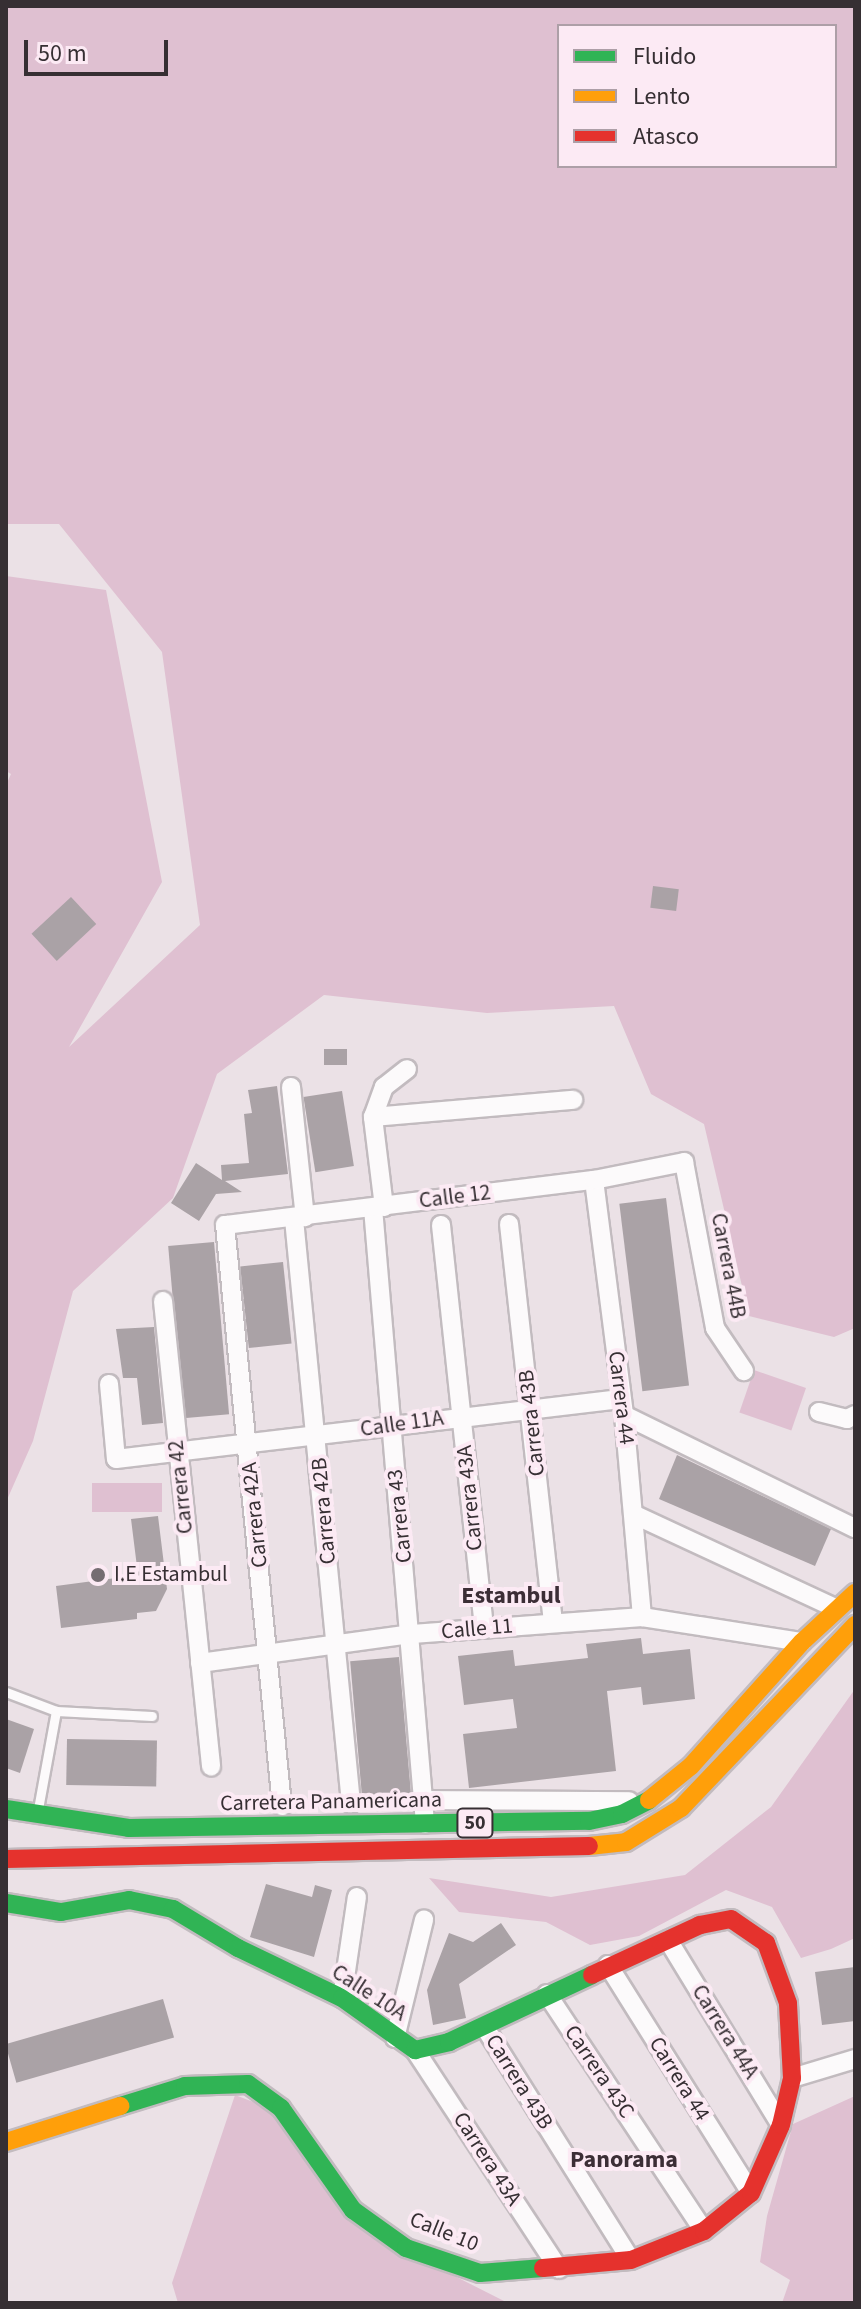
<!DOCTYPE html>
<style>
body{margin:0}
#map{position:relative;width:861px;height:2309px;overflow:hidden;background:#ebe1e6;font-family:"Source Sans 3",sans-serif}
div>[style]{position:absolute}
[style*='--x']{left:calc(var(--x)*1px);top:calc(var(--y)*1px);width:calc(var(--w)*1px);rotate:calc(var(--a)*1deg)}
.green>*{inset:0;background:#dfc0d1;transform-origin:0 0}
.building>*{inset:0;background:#aaa2a6;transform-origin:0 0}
.roads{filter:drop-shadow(2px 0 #c2bbbf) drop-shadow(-2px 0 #c2bbbf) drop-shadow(0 2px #c2bbbf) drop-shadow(0 -2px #c2bbbf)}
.lane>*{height:9px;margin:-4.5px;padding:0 4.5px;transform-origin:4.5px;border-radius:4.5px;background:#fcfafb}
.street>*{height:18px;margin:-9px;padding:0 9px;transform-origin:9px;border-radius:9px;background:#fcfafb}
.fast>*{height:18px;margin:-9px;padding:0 9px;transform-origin:9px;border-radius:9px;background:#30b455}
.slow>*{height:18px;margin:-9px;padding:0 9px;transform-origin:9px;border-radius:9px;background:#ff9f0a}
.jam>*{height:18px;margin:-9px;padding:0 9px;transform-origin:9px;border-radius:9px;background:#e5322d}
.dots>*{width:22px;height:22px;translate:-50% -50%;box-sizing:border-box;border:4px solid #fceaf4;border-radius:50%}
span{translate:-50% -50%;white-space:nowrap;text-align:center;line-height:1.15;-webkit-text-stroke:8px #fceaf4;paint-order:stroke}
.shield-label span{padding:2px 6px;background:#fceaf4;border:2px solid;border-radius:6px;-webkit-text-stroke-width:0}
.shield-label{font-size:20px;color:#362f33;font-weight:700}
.street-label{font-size:22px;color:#362f33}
.poi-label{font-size:22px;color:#362f33}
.left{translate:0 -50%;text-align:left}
.neighbourhood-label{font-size:24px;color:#3c2e36;font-weight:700}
.frame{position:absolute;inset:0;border:8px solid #362f33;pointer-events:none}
.legend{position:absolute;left:557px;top:24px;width:280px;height:144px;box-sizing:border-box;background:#fceaf4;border:2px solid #ad9fa7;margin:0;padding:10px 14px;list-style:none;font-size:24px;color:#362f33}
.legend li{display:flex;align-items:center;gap:16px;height:40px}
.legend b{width:40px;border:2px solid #ad9fa7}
.scale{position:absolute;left:24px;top:40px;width:144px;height:36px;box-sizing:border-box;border:4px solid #362f33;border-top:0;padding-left:10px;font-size:24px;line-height:28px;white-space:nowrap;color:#362f33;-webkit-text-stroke:6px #fceaf4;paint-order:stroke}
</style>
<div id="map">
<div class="green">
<i style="clip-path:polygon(evenodd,6px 6px,855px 6px,855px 1328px,834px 1337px,749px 1316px,704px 1124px,651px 1094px,614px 1006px,487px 1013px,324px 995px,217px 1074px,173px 1198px,73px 1291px,33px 1441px,6px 1502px,6px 785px,11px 774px,6px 771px,6px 576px,106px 590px,162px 882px,69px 1047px,200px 925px,162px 652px,59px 524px,6px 524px,6px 6px,559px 26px,835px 26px,835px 166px,559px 166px,559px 26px)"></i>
<i style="left:754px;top:1370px;width:55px;height:45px;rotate:19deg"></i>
<i style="left:92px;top:1483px;width:70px;height:29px"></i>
<i style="clip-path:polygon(855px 1689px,855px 1938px,831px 1949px,801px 1958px,772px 1907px,726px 1890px,639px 1936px,590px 1945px,546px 1922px,459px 1912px,429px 1878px,551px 1897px,685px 1875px,771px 1807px)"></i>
<i style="clip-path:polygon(235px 2095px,277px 2111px,405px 2251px,508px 2303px,178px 2303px,172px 2283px)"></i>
<i style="clip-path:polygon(855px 2096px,855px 2303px,782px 2303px,790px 2280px,760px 2262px,767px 2216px,793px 2124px)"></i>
</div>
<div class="building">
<i style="left:653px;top:886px;width:26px;height:22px;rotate:7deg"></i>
<i style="left:71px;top:897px;width:37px;height:54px;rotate:47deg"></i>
<i style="left:324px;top:1049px;width:23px;height:16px"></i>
<i style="clip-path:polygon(277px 1086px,288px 1174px,225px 1181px,242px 1192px,216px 1194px,199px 1221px,171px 1203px,196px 1163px,222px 1180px,221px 1165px,249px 1163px,244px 1114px,252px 1113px,248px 1090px)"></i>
<i style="left:342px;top:1091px;width:76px;height:39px;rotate:81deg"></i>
<i style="left:666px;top:1198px;width:189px;height:47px;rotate:83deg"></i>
<i style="left:214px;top:1242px;width:173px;height:46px;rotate:85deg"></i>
<i style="left:283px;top:1262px;width:82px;height:43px;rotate:84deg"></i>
<i style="clip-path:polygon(154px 1327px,163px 1423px,142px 1425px,137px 1378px,123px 1378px,116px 1329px)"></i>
<i style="clip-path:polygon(677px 1455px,831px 1529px,815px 1566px,659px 1499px)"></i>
<i style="clip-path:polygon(158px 1516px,167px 1589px,156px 1611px,137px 1613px,137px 1619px,61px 1628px,56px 1586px,131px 1576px,130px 1568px,137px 1567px,131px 1519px)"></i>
<i style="clip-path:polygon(641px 1638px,643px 1654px,690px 1649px,695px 1699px,643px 1705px,641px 1687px,607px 1691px,616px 1771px,469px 1788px,463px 1734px,517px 1728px,513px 1699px,464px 1705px,458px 1656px,513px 1650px,515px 1666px,588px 1658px,586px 1644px)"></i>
<i style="left:399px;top:1657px;width:144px;height:49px;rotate:85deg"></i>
<i style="clip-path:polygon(6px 1719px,34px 1729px,20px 1773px,6px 1768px)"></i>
<i style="left:67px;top:1739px;width:90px;height:46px;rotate:1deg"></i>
<i style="clip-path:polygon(266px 1884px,312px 1897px,315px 1885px,332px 1890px,314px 1957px,250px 1937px)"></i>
<i style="clip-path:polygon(501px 1923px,516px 1945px,459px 1984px,466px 2018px,433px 2025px,427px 1990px,449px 1933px,473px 1942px)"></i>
<i style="clip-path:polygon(855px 1967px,855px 2021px,822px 2025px,815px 1972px)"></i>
<i style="left:163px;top:1999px;width:40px;height:164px;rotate:74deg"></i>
</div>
<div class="roads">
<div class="lane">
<i style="--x:6;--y:1692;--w:53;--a:20.8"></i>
<i style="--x:38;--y:1809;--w:100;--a:-79.6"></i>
<i style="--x:56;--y:1711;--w:96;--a:3"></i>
</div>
<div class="street">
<i style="--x:291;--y:1087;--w:131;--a:83.9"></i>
<i style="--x:373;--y:1117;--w:201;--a:-4.9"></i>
<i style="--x:594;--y:1180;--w:237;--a:82.7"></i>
<i style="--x:624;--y:1415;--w:203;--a:84.9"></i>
<i style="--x:384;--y:1207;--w:91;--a:-97"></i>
<i style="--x:373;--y:1117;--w:32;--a:-70"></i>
<i style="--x:384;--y:1087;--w:29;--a:-38"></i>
<i style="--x:373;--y:1208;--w:618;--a:85.17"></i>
<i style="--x:294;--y:1219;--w:587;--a:84.43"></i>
<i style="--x:509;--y:1224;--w:400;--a:83.7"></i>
<i style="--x:441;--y:1225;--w:406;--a:83.9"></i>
<i style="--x:163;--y:1301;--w:468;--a:84.1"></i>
<i style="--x:109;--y:1384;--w:75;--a:84.7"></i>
<i style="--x:116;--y:1459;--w:509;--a:-6.78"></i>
<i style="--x:819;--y:1412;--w:29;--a:14"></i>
<i style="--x:847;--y:1419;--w:9;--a:-27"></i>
<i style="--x:624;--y:1415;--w:257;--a:26.1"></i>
<i style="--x:635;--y:1515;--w:221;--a:24.9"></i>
<i style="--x:200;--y:1663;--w:214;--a:-7.8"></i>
<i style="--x:412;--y:1634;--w:231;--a:-4.2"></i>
<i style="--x:642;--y:1617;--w:162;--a:8.9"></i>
<i style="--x:423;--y:1800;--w:206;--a:0.3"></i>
<i style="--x:282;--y:1806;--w:584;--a:-95.6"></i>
<i style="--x:225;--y:1225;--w:372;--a:-7"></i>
<i style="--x:594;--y:1180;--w:92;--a:-11.3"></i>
<i style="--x:684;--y:1162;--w:169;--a:79.4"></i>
<i style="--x:715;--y:1328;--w:52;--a:56"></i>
<i style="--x:668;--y:1940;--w:217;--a:58.6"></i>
<i style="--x:608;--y:1965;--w:269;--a:57.9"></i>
<i style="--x:547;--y:1994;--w:284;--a:56.5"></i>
<i style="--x:342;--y:1998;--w:102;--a:-81.6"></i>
<i style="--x:484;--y:2026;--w:276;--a:57.9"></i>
<i style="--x:395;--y:2038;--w:122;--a:-76.2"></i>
<i style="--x:415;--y:2050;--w:262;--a:56.7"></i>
<i style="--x:792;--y:2078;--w:66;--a:-16.8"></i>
</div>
<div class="fast">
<i style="--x:6;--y:1809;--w:124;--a:8.8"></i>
<i style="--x:129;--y:1828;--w:460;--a:-0.9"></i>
<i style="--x:589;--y:1821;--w:34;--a:-12"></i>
<i style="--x:622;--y:1814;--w:30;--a:-27"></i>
<i style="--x:6;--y:1903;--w:56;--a:9.3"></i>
<i style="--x:61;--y:1912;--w:69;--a:-10"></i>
<i style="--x:129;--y:1900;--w:45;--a:11.6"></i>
<i style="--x:173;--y:1909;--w:76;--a:31"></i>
<i style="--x:238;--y:1948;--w:115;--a:25.7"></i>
<i style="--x:342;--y:1998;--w:90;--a:35.5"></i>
<i style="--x:415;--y:2050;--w:35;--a:-13"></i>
<i style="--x:449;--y:2042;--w:158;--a:-25.1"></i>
<i style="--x:120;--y:2106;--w:68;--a:-17.1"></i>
<i style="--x:185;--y:2086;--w:63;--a:-1.8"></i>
<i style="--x:248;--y:2084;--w:41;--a:36"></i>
<i style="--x:281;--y:2108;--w:125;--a:54.8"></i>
<i style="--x:353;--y:2210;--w:65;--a:35.6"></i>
<i style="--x:406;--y:2248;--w:78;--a:18.7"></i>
<i style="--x:480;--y:2273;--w:63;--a:-4.5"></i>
</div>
<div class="slow">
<i style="--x:649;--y:1800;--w:54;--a:-39"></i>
<i style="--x:691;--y:1766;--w:166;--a:-48.2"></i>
<i style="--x:802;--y:1642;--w:72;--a:-42.8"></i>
<i style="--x:589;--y:1846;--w:37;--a:-6"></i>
<i style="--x:626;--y:1842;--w:65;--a:-31.7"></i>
<i style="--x:681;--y:1808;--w:253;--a:-46.4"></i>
<i style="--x:6;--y:2142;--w:120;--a:-17.5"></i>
</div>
<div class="jam">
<i style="--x:6;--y:1859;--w:583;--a:-1.28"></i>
<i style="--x:543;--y:2268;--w:88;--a:-5.2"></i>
<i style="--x:631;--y:2260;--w:79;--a:-21.7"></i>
<i style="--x:704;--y:2231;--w:60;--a:-39"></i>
<i style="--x:751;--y:2193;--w:74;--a:-66.2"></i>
<i style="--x:781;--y:2125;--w:48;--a:-76.8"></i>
<i style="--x:792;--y:2078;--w:75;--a:-93.1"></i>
<i style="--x:788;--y:2003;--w:64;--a:-110.1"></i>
<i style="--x:766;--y:1943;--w:42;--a:-145.6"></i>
<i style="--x:731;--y:1919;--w:32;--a:169"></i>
<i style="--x:700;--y:1925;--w:119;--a:155.2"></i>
</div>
</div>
<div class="dots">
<i style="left:98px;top:1575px;background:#756d72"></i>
</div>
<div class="shield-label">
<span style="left:475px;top:1823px">50</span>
</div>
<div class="street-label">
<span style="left:455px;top:1197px;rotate:-7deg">Calle 12</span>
<span style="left:728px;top:1266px;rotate:79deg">Carrera 44B</span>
<span style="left:621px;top:1398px;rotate:83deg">Carrera 44</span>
<span style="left:532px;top:1423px;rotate:-96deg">Carrera 43B</span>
<span style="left:402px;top:1424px;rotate:-8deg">Calle 11A</span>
<span style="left:181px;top:1487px;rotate:-96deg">Carrera 42</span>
<span style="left:470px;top:1498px;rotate:-96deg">Carrera 43A</span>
<span style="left:324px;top:1511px;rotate:-95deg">Carrera 42B</span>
<span style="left:255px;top:1515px;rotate:-96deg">Carrera 42A</span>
<span style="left:400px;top:1516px;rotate:-96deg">Carrera 43</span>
<span style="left:477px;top:1629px;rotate:-5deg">Calle 11</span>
<span style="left:331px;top:1802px;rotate:-1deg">Carretera Panamericana</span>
<span style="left:369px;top:1993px;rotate:33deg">Calle 10A</span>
<span style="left:725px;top:2032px;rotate:58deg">Carrera 44A</span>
<span style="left:599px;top:2072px;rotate:56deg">Carrera 43C</span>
<span style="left:679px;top:2079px;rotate:58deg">Carrera 44</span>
<span style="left:519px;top:2082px;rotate:58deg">Carrera 43B</span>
<span style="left:487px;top:2159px;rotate:57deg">Carrera 43A</span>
<span style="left:444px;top:2232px;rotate:22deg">Calle 10</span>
</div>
<div class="poi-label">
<span class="left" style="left:114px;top:1575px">I.E Estambul</span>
</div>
<div class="neighbourhood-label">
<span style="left:511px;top:1596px">Estambul</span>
<span style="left:624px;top:2160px">Panorama</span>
</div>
<div class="frame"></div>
<ul class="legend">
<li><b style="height:10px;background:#30b455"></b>Fluido</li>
<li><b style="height:10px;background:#ff9f0a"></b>Lento</li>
<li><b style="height:10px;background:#e5322d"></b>Atasco</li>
</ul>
<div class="scale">50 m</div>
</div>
